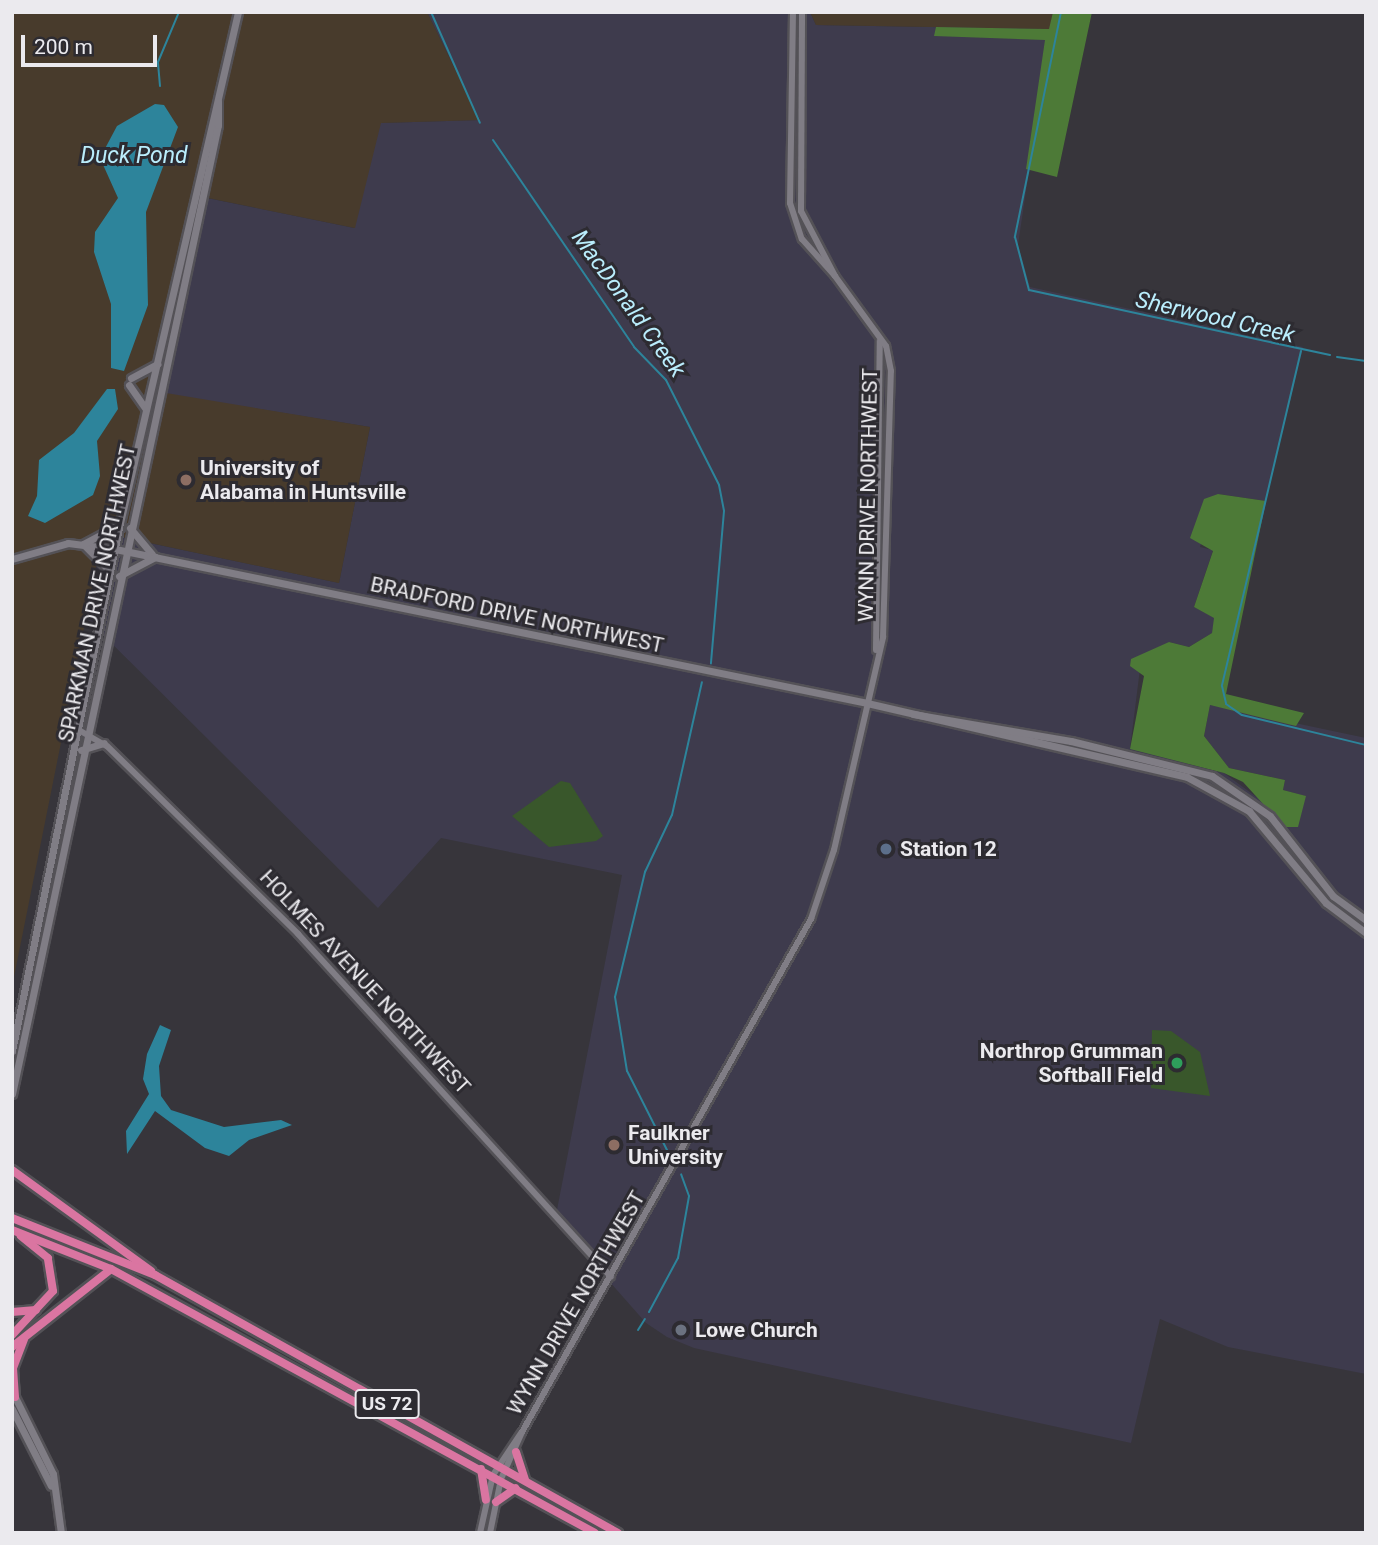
<!DOCTYPE html>
<style>
body{margin:0}
#map{position:relative;width:1378px;height:1545px;overflow:hidden;background:#37353b;font-family:Roboto,sans-serif}
div>[style]{position:absolute}
[style*='--x']{left:calc(var(--x)*1px);top:calc(var(--y)*1px);width:calc(var(--w)*1px);rotate:calc(var(--a)*1deg)}
.industrial>*{inset:0;background:#3e3b4d}
.education>*{inset:0;background:#483b2c}
.green>*{inset:0;background:#39572b}
.forest>*{inset:0;background:#4d7a37}
.water>*{inset:0;background:#2d849b}
.stream>*{height:2px;margin:-1px;padding:0 1px;transform-origin:1px;border-radius:1px;background:#2d849b}
.roads{filter:drop-shadow(2px 0 #545257) drop-shadow(-2px 0 #545257) drop-shadow(0 2px #545257) drop-shadow(0 -2px #545257)}
.tertiary>*{height:6px;margin:-3px;padding:0 3px;transform-origin:3px;border-radius:3px;background:#807d85}
.secondary>*{height:7px;margin:-3.5px;padding:0 3.5px;transform-origin:3.5px;border-radius:3.5px;background:#807d85}
.trunk>*{height:8px;margin:-4px;padding:0 4px;transform-origin:4px;border-radius:4px;background:#da75a1}
.dots>*{width:19px;height:19px;translate:-50% -50%;box-sizing:border-box;border:4px solid #2d2b31;border-radius:50%}
span{translate:-50% -50%;white-space:nowrap;text-align:center;line-height:1.15;-webkit-text-stroke:6px #2d2b31;paint-order:stroke}
.shield-label span{padding:2px 5px;background:#2d2b31;border:2px solid;border-radius:5px;-webkit-text-stroke-width:0}
.shield-label{font-size:19px;color:#ebeaee;font-weight:700}
.poi-label{font-size:21px;color:#ebeaee;font-weight:700}
.left{translate:0 -50%;text-align:left}
.right{translate:-100% -50%;text-align:right}
.street-label{font-size:21px;color:#ebeaee}
.water-label{font-size:23px;color:#baedfc;font-style:italic}
.frame{position:absolute;inset:0;border:14px solid #ebeaee;pointer-events:none}
.scale{position:absolute;left:21px;top:35px;width:136px;height:32px;box-sizing:border-box;border:4px solid #ebeaee;border-top:0;padding-left:9px;font-size:21px;line-height:24px;white-space:nowrap;color:#ebeaee;-webkit-text-stroke:5px #2d2b31;paint-order:stroke}
</style>
<div id="map">
<div class="industrial">
<i style="clip-path:polygon(427px 12px,810px 12px,816px 25px,1050px 29px,1018px 245px,1030px 287px,1303px 347px,1266px 501px,1218px 494px,1200px 547px,1213px 550px,1194px 607px,1215px 618px,1212px 633px,1189px 647px,1169px 642px,1140px 669px,1130px 748px,1224px 773px,1297px 827px,1305px 796px,1283px 790px,1285px 780px,1229px 768px,1204px 736px,1210px 705px,1366px 738px,1366px 1374px,1228px 1347px,1160px 1319px,1131px 1443px,694px 1348px,667px 1337px,646px 1323px,555px 1220px,622px 875px,441px 838px,378px 908px,88px 620px,102px 533px,339px 583px,370px 427px,166px 394px,207px 198px,354px 228px,380px 123px,480px 120px)"></i>
</div>
<div class="education">
<i style="clip-path:polygon(12px 12px,427px 12px,480px 120px,381px 123px,355px 228px,208px 198px,166px 393px,370px 427px,339px 583px,103px 533px,12px 987px)"></i>
<i style="clip-path:polygon(810px 12px,1053px 12px,1050px 29px,816px 25px)"></i>
</div>
<div class="green">
<i style="clip-path:polygon(561px 781px,570px 783px,603px 836px,596px 841px,549px 847px,512px 816px)"></i>
<i style="clip-path:polygon(1152px 1030px,1171px 1031px,1200px 1052px,1210px 1096px,1151px 1088px)"></i>
</div>
<div class="forest">
<i style="clip-path:polygon(1053px 12px,1092px 12px,1057px 177px,1026px 169px,1045px 40px,934px 36px,936px 27px,1049px 29px)"></i>
<i style="clip-path:polygon(1218px 494px,1266px 501px,1226px 694px,1304px 713px,1296px 726px,1210px 705px,1204px 736px,1229px 768px,1285px 780px,1283px 790px,1306px 796px,1298px 827px,1284px 827px,1243px 782px,1224px 773px,1130px 749px,1144px 676px,1130px 666px,1131px 659px,1169px 642px,1189px 647px,1212px 633px,1214px 618px,1194px 607px,1213px 551px,1190px 538px,1204px 499px)"></i>
</div>
<div class="water">
<i style="clip-path:polygon(155px 104px,164px 105px,178px 127px,146px 212px,148px 305px,124px 371px,111px 368px,111px 304px,94px 252px,95px 232px,118px 198px,100px 158px,117px 126px)"></i>
<i style="clip-path:polygon(107px 389px,115px 389px,118px 409px,97px 441px,100px 476px,93px 495px,45px 523px,28px 516px,37px 496px,39px 460px,74px 433px)"></i>
<i style="clip-path:polygon(160px 1025px,171px 1030px,159px 1066px,161px 1096px,171px 1110px,224px 1127px,281px 1120px,292px 1125px,249px 1140px,229px 1156px,205px 1148px,155px 1111px,127px 1154px,126px 1131px,149px 1094px,143px 1079px,147px 1054px)"></i>
</div>
<div class="stream">
<i style="--x:431;--y:12;--w:121;--a:66.2"></i>
<i style="--x:1061;--y:12;--w:230;--a:101.6"></i>
<i style="--x:1015;--y:237;--w:55;--a:75.2"></i>
<i style="--x:1029;--y:290;--w:308;--a:12.2"></i>
<i style="--x:160;--y:86;--w:24;--a:-95"></i>
<i style="--x:158;--y:62;--w:54;--a:-67.2"></i>
<i style="--x:493;--y:140;--w:250;--a:55.7"></i>
<i style="--x:634;--y:347;--w:46;--a:45.9"></i>
<i style="--x:666;--y:380;--w:118;--a:63.2"></i>
<i style="--x:719;--y:485;--w:26;--a:79"></i>
<i style="--x:724;--y:511;--w:153;--a:94.9"></i>
<i style="--x:1301;--y:351;--w:344;--a:103.3"></i>
<i style="--x:1222;--y:686;--w:18;--a:77"></i>
<i style="--x:1226;--y:704;--w:19;--a:35"></i>
<i style="--x:1242;--y:715;--w:128;--a:13.6"></i>
<i style="--x:1337;--y:357;--w:29;--a:8"></i>
<i style="--x:668;--y:1152;--w:91;--a:-116.8"></i>
<i style="--x:627;--y:1071;--w:75;--a:-99.2"></i>
<i style="--x:615;--y:997;--w:129;--a:-76.5"></i>
<i style="--x:645;--y:872;--w:63;--a:-64.7"></i>
<i style="--x:672;--y:815;--w:136;--a:-77.3"></i>
<i style="--x:649;--y:1312;--w:61;--a:-61.8"></i>
<i style="--x:678;--y:1258;--w:63;--a:-79.9"></i>
<i style="--x:689;--y:1196;--w:23;--a:-110"></i>
<i style="--x:638;--y:1330;--w:13;--a:-58"></i>
</div>
<div class="roads">
<div class="tertiary">
<i style="--x:793;--y:12;--w:191;--a:90.9"></i>
<i style="--x:790;--y:203;--w:38;--a:72"></i>
<i style="--x:802;--y:239;--w:50;--a:48.3"></i>
<i style="--x:876;--y:650;--w:309;--a:-89.3"></i>
<i style="--x:77;--y:729;--w:34;--a:30"></i>
<i style="--x:107;--y:746;--w:268;--a:44.5"></i>
<i style="--x:298;--y:934;--w:464;--a:47.6"></i>
<i style="--x:480;--y:1533;--w:59;--a:-77.4"></i>
<i style="--x:493;--y:1475;--w:50;--a:-56.3"></i>
<i style="--x:490;--y:1533;--w:55;--a:-78.5"></i>
<i style="--x:501;--y:1479;--w:51;--a:-65.9"></i>
<i style="--x:522;--y:1432;--w:589;--a:-60.61"></i>
<i style="--x:811;--y:919;--w:73;--a:-71.6"></i>
<i style="--x:834;--y:850;--w:219;--a:-77"></i>
<i style="--x:883;--y:637;--w:266;--a:-88.3"></i>
<i style="--x:891;--y:371;--w:25;--a:-101"></i>
<i style="--x:886;--y:346;--w:87;--a:-126.1"></i>
<i style="--x:835;--y:276;--w:73;--a:-117.6"></i>
<i style="--x:801;--y:211;--w:199;--a:-89.7"></i>
</div>
<div class="secondary">
<i style="--x:131;--y:378;--w:30;--a:-28"></i>
<i style="--x:129;--y:385;--w:29;--a:55"></i>
<i style="--x:130;--y:528;--w:34;--a:50"></i>
<i style="--x:12;--y:559;--w:58;--a:-15.9"></i>
<i style="--x:68;--y:543;--w:47;--a:7.3"></i>
<i style="--x:115;--y:549;--w:768;--a:11.57"></i>
<i style="--x:867;--y:703;--w:328;--a:13"></i>
<i style="--x:1187;--y:777;--w:71;--a:28.7"></i>
<i style="--x:1249;--y:811;--w:120;--a:50.1"></i>
<i style="--x:1326;--y:903;--w:50;--a:36.9"></i>
<i style="--x:110;--y:571;--w:38;--a:-135"></i>
<i style="--x:83;--y:544;--w:40;--a:-28"></i>
<i style="--x:119;--y:576;--w:41;--a:-27.8"></i>
<i style="--x:913;--y:714;--w:160;--a:9.7"></i>
<i style="--x:1071;--y:741;--w:145;--a:13.9"></i>
<i style="--x:1212;--y:776;--w:70;--a:34.6"></i>
<i style="--x:1270;--y:816;--w:102;--a:51.8"></i>
<i style="--x:1333;--y:896;--w:41;--a:36"></i>
<i style="--x:81;--y:750;--w:24;--a:-17"></i>
<i style="--x:12;--y:1051;--w:539;--a:-78.44"></i>
<i style="--x:120;--y:523;--w:524;--a:-77"></i>
<i style="--x:12;--y:1094;--w:991;--a:-78"></i>
<i style="--x:218;--y:125;--w:24;--a:-90"></i>
<i style="--x:13;--y:1393;--w:90;--a:63.7"></i>
<i style="--x:53;--y:1474;--w:60;--a:82.3"></i>
<i style="--x:12;--y:1409;--w:86;--a:63.1"></i>
</div>
<div class="trunk">
<i style="--x:12;--y:1170;--w:172;--a:36"></i>
<i style="--x:12;--y:1218;--w:154;--a:21.7"></i>
<i style="--x:155;--y:1275;--w:530;--a:29.13"></i>
<i style="--x:12;--y:1230;--w:106;--a:21.5"></i>
<i style="--x:111;--y:1269;--w:551;--a:28.61"></i>
<i style="--x:12;--y:1312;--w:24;--a:-5"></i>
<i style="--x:12;--y:1335;--w:60;--a:-47"></i>
<i style="--x:53;--y:1291;--w:33;--a:-99"></i>
<i style="--x:48;--y:1258;--w:35;--a:-141"></i>
<i style="--x:12;--y:1347;--w:126;--a:-38.2"></i>
<i style="--x:15;--y:1397;--w:29;--a:-94"></i>
<i style="--x:13;--y:1368;--w:31;--a:-69"></i>
<i style="--x:516;--y:1452;--w:29;--a:72"></i>
<i style="--x:481;--y:1469;--w:31;--a:81"></i>
<i style="--x:496;--y:1502;--w:24;--a:-35"></i>
</div>
</div>
<div class="dots">
<i style="left:186px;top:480px;background:#8d6e63"></i>
<i style="left:886px;top:849px;background:#5c6f8a"></i>
<i style="left:1177px;top:1063px;background:#2e9e5b"></i>
<i style="left:614px;top:1145px;background:#8d6e63"></i>
<i style="left:681px;top:1330px;background:#6b7280"></i>
</div>
<div class="shield-label">
<span style="left:387px;top:1404px">US 72</span>
</div>
<div class="poi-label">
<span class="left" style="left:200px;top:480px">University of<br>Alabama in Huntsville</span>
<span class="left" style="left:900px;top:849px">Station 12</span>
<span class="right" style="left:1163px;top:1063px">Northrop Grumman<br>Softball Field</span>
<span class="left" style="left:628px;top:1145px">Faulkner<br>University</span>
<span class="left" style="left:695px;top:1330px">Lowe Church</span>
</div>
<div class="street-label">
<span style="left:868px;top:495px;rotate:-89deg">WYNN DRIVE NORTHWEST</span>
<span style="left:97px;top:593px;rotate:-78deg">SPARKMAN DRIVE NORTHWEST</span>
<span style="left:517px;top:615px;rotate:12deg">BRADFORD DRIVE NORTHWEST</span>
<span style="left:365px;top:982px;rotate:47deg">HOLMES AVENUE NORTHWEST</span>
<span style="left:576px;top:1303px;rotate:-60deg">WYNN DRIVE NORTHWEST</span>
</div>
<div class="water-label">
<span style="left:134px;top:156px">Duck Pond</span>
<span style="left:628px;top:304px;rotate:54deg">MacDonald Creek</span>
<span style="left:1215px;top:318px;rotate:13deg">Sherwood Creek</span>
</div>
<div class="frame"></div>
<div class="scale">200 m</div>
</div>
